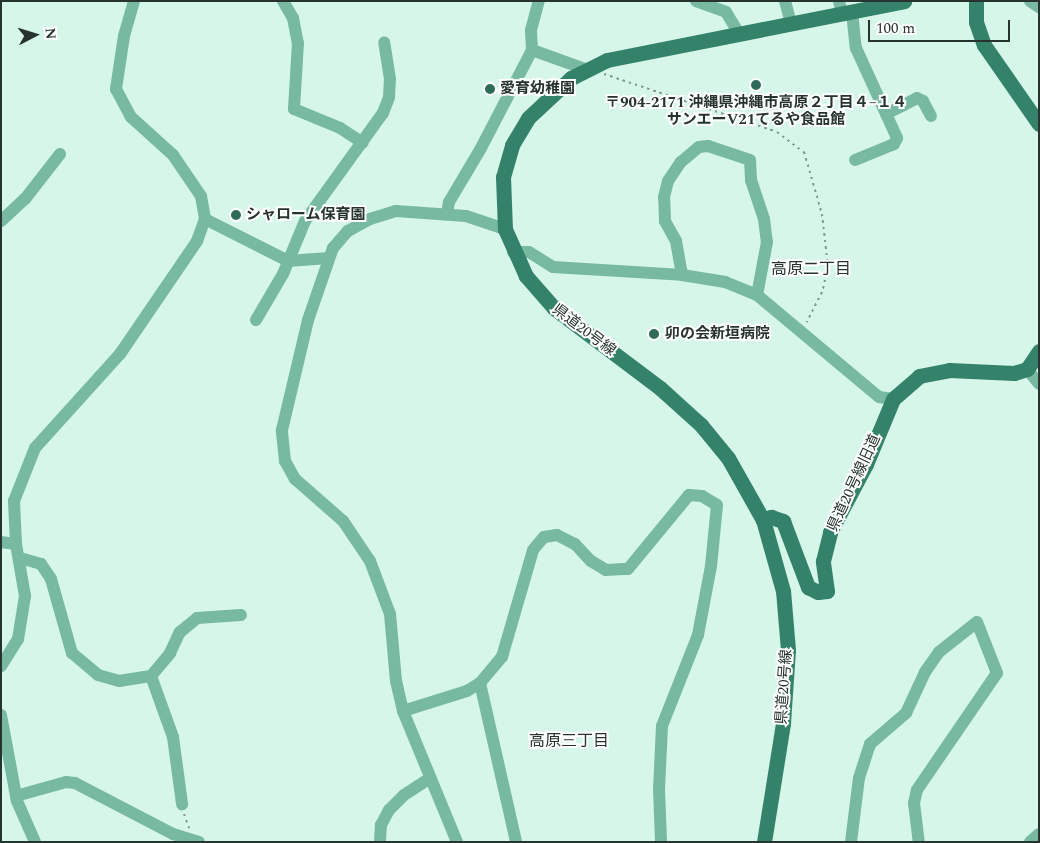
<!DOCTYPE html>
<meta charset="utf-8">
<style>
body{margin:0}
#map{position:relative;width:1040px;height:843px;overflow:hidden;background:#d5f6e9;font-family:Spectral,"Noto Sans JP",serif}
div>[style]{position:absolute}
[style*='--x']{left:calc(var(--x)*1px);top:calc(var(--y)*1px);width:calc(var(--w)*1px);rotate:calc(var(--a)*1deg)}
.path>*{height:2px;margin-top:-1px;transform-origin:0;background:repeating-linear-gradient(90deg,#839a91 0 2.5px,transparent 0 6.5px)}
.minor>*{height:12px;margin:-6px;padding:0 6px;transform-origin:6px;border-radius:6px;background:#78b9a2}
.major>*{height:15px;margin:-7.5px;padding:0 7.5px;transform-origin:7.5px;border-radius:7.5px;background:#35826a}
.dots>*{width:14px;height:14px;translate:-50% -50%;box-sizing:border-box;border:2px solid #fff;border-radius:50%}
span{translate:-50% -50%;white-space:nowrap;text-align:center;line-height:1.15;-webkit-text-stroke:4px #fff;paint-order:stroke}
.poi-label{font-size:15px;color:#26332e;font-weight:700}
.left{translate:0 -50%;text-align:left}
.street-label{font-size:15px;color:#26332e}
.neighbourhood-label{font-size:16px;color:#26332e}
.frame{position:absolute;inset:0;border:2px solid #26332e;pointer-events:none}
.north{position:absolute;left:10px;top:10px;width:50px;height:50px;-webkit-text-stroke:4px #fff;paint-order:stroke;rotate:85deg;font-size:14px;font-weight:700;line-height:20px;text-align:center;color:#26332e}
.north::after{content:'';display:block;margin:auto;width:18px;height:22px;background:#26332e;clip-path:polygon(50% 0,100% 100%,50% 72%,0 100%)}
.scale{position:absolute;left:868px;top:20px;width:142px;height:22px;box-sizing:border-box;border:2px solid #26332e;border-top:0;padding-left:6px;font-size:15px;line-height:18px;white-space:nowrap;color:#26332e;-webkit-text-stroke:4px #fff;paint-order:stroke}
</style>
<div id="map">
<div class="path">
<i style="--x:604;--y:74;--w:182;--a:18.5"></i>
<i style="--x:777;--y:132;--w:34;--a:37"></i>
<i style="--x:804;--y:152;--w:65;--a:73.8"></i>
<i style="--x:822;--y:214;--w:53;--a:83.5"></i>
<i style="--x:828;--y:267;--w:26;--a:103"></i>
<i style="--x:822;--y:292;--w:34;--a:117"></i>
<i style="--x:184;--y:814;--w:15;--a:70"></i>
</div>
<div class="minor">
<i style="--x:134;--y:1;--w:36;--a:106"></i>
<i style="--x:124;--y:36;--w:54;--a:98.6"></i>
<i style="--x:116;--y:89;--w:32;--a:62"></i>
<i style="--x:131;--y:117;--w:57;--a:42.1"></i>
<i style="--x:173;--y:155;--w:50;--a:55.7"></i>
<i style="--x:201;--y:196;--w:23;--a:80"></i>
<i style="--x:205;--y:219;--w:93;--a:26.8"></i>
<i style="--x:288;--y:261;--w:41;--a:-4.2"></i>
<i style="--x:283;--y:1;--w:20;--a:60"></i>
<i style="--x:293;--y:18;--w:25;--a:79"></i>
<i style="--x:298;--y:43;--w:66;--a:93.5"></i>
<i style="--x:294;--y:109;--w:50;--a:22.4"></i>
<i style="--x:340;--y:128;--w:27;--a:33"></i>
<i style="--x:696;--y:1;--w:32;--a:20"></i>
<i style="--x:726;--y:12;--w:26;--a:59"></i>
<i style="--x:785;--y:1;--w:24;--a:75"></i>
<i style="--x:839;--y:1;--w:13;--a:77"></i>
<i style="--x:1030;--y:1;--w:11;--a:34"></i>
<i style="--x:852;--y:12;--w:36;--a:84"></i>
<i style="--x:856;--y:48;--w:99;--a:65.5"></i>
<i style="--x:897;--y:138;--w:7;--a:117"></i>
<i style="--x:894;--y:144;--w:42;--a:157.7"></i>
<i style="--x:532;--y:50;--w:59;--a:19.7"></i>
<i style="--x:886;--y:114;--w:35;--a:-27"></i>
<i style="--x:917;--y:98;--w:7;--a:27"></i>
<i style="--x:923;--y:101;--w:17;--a:62"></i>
<i style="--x:447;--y:214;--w:12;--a:-81"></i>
<i style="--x:449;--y:202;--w:63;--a:-59.3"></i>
<i style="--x:481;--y:148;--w:110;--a:-62.5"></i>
<i style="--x:532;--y:50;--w:20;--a:-93"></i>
<i style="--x:531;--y:30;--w:30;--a:-75"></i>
<i style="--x:1;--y:221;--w:33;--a:-43"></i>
<i style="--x:25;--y:199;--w:57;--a:-52.1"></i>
<i style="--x:513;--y:252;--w:16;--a:0"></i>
<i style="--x:529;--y:252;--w:28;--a:32"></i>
<i style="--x:553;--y:267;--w:129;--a:3.5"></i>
<i style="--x:682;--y:275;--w:44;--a:9.2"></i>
<i style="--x:725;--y:282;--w:35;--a:22"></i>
<i style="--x:757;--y:295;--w:159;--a:39.9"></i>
<i style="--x:879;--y:397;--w:14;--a:8"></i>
<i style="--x:682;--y:275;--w:35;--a:-100"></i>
<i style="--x:676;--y:241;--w:23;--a:-119"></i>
<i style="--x:665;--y:221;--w:24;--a:-92"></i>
<i style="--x:664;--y:197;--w:16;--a:-76"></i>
<i style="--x:668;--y:181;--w:23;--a:-56"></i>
<i style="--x:681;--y:162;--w:23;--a:-40"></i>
<i style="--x:699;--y:147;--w:9;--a:-6"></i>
<i style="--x:708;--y:146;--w:44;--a:18.4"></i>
<i style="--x:750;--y:160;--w:20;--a:87"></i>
<i style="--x:751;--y:180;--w:41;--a:71.6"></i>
<i style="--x:764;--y:219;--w:23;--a:83"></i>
<i style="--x:767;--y:242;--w:54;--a:100.7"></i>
<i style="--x:256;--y:320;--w:53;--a:-59.6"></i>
<i style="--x:283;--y:274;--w:57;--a:-67.5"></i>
<i style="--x:305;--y:221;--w:133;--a:-54.2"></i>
<i style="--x:383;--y:113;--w:17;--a:-69"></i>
<i style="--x:389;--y:97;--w:18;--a:-87"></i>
<i style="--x:390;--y:79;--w:37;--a:-99"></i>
<i style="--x:1027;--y:369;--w:19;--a:51"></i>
<i style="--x:1;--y:542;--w:15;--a:8"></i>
<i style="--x:16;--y:544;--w:53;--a:80.2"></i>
<i style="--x:25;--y:596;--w:44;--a:99.2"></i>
<i style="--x:18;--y:639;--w:32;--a:122"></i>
<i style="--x:16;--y:544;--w:43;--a:-92.7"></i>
<i style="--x:14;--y:501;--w:57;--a:-68.4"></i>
<i style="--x:35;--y:448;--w:127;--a:-47.9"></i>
<i style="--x:120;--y:354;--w:137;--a:-55.7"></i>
<i style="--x:197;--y:241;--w:23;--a:-70"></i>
<i style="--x:20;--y:558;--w:22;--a:16"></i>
<i style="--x:41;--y:564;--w:18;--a:56"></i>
<i style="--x:51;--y:579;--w:77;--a:74.2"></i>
<i style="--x:72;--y:653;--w:34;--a:40"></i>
<i style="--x:98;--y:675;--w:22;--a:16"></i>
<i style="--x:119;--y:681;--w:32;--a:-9"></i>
<i style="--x:151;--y:676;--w:65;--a:70.2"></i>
<i style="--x:173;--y:737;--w:68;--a:82.3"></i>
<i style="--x:151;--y:676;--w:30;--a:-50"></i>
<i style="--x:170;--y:653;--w:23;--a:-65"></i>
<i style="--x:180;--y:632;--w:22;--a:-39"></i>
<i style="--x:197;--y:618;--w:44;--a:-3.9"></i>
<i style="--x:480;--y:683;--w:163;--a:77.2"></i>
<i style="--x:403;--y:711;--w:67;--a:-17.4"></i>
<i style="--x:467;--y:691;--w:15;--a:-32"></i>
<i style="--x:480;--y:683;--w:34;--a:-50"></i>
<i style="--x:502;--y:657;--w:111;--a:-73.8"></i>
<i style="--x:533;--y:550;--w:17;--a:-50"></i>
<i style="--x:544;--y:537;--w:13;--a:-9"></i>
<i style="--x:557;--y:535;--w:20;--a:27"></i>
<i style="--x:575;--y:544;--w:23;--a:47"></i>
<i style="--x:591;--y:561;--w:17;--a:31"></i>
<i style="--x:606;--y:570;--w:22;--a:-3"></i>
<i style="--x:628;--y:569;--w:96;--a:-50.5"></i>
<i style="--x:689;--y:495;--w:13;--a:4"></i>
<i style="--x:702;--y:496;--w:17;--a:31"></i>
<i style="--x:717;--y:505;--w:61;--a:95.6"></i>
<i style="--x:711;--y:566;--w:70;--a:100.7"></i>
<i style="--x:698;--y:635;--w:98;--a:111.6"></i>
<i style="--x:662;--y:726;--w:63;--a:92.7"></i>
<i style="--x:659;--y:789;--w:53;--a:87.8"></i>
<i style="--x:1;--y:715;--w:87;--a:79.5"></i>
<i style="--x:17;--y:801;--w:45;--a:66.3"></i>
<i style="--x:16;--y:796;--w:52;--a:-15.6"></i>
<i style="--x:66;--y:782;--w:9;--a:6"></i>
<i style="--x:75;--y:783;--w:110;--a:27.5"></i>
<i style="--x:173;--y:834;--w:27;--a:17"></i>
<i style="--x:380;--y:842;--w:17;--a:-87"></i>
<i style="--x:381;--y:825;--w:17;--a:-62"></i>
<i style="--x:389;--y:810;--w:21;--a:-45"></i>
<i style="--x:404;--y:795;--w:31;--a:-33"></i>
<i style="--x:457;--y:842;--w:142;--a:-112.4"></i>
<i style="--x:403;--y:711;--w:31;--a:-103"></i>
<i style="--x:396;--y:681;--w:67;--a:-95.1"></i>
<i style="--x:390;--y:614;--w:57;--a:-110.7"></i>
<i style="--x:370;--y:561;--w:48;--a:-124"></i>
<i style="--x:343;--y:521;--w:64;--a:-138.8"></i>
<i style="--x:295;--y:479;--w:21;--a:-119"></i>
<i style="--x:285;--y:461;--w:31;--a:-96"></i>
<i style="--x:282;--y:430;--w:113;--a:-76.7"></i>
<i style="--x:308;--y:320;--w:76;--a:-70.9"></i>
<i style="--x:333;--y:248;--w:23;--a:-49"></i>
<i style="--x:348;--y:231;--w:25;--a:-29"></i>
<i style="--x:370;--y:219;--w:27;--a:-17"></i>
<i style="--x:396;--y:211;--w:70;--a:4.1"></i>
<i style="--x:466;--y:216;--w:41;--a:18.4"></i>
<i style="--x:851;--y:842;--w:64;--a:-82.9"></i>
<i style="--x:859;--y:778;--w:36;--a:-72"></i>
<i style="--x:870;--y:744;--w:48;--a:-40.7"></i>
<i style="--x:906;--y:713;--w:45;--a:-65.1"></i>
<i style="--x:925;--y:672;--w:24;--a:-55"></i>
<i style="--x:939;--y:652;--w:48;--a:-38.3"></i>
<i style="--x:977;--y:622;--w:55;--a:68.6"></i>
<i style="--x:997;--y:673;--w:142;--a:124.4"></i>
<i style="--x:917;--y:790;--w:13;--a:103"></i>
<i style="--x:914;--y:803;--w:39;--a:83"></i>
<i style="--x:1030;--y:842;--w:12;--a:-42"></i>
</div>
<div class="major">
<i style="--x:976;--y:1;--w:21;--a:90"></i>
<i style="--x:976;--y:22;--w:24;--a:71"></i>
<i style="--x:984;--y:45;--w:96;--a:55.2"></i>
<i style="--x:763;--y:520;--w:9;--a:-21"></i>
<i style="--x:771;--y:517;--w:13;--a:18"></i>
<i style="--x:783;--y:521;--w:71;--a:69.3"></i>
<i style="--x:808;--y:587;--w:11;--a:27"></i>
<i style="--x:818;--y:592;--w:9;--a:-6"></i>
<i style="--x:827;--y:591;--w:30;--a:-98"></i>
<i style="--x:823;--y:561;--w:30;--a:-76"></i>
<i style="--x:830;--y:532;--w:77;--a:-62.1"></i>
<i style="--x:866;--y:464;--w:70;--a:-67.4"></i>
<i style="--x:893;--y:399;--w:35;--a:-41"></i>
<i style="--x:919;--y:376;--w:31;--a:-11"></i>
<i style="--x:949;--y:370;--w:65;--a:2.6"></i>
<i style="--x:1014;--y:373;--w:14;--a:-17"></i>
<i style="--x:1027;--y:369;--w:22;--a:-56"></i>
<i style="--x:764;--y:842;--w:121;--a:-80.9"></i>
<i style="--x:783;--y:723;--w:73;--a:-86.1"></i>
<i style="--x:788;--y:650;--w:59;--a:-94.8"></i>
<i style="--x:783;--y:591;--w:74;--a:-105.7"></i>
<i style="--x:763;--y:520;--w:71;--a:-119.4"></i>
<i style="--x:728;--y:458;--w:43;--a:-129.3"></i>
<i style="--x:701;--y:425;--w:55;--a:-137.9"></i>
<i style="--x:660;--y:388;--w:133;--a:-143"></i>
<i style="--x:554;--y:308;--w:43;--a:-131.2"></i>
<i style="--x:526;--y:276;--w:51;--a:-114.1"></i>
<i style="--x:505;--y:229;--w:52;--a:-92.2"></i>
<i style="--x:503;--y:177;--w:33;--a:-74"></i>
<i style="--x:512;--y:145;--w:31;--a:-59"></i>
<i style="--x:528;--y:118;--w:59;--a:-42.9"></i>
<i style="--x:571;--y:78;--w:40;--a:-26.6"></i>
<i style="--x:607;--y:60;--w:303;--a:-11.2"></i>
</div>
<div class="dots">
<i style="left:756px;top:85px;background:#2e6c59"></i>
<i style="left:490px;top:89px;background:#2e6c59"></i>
<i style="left:236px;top:215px;background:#2e6c59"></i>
<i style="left:654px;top:334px;background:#2e6c59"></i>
</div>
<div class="poi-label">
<span class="left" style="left:500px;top:89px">愛育幼稚園</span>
<span style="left:756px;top:111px">〒904-2171 沖縄県沖縄市高原２丁目４−１４<br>サンエーV21てるや食品館</span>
<span class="left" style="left:246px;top:215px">シャローム保育園</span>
<span class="left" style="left:665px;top:334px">卯の会新垣病院</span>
</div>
<div class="street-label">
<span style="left:584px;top:330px;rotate:37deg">県道20号線</span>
<span style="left:854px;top:483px;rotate:-65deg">県道20号線旧道</span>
<span style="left:784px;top:687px;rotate:-86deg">県道20号線</span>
</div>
<div class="neighbourhood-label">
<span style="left:811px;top:269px">高原二丁目</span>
<span style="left:569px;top:741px">高原三丁目</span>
</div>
<div class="frame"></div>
<div class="north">N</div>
<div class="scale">100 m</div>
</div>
